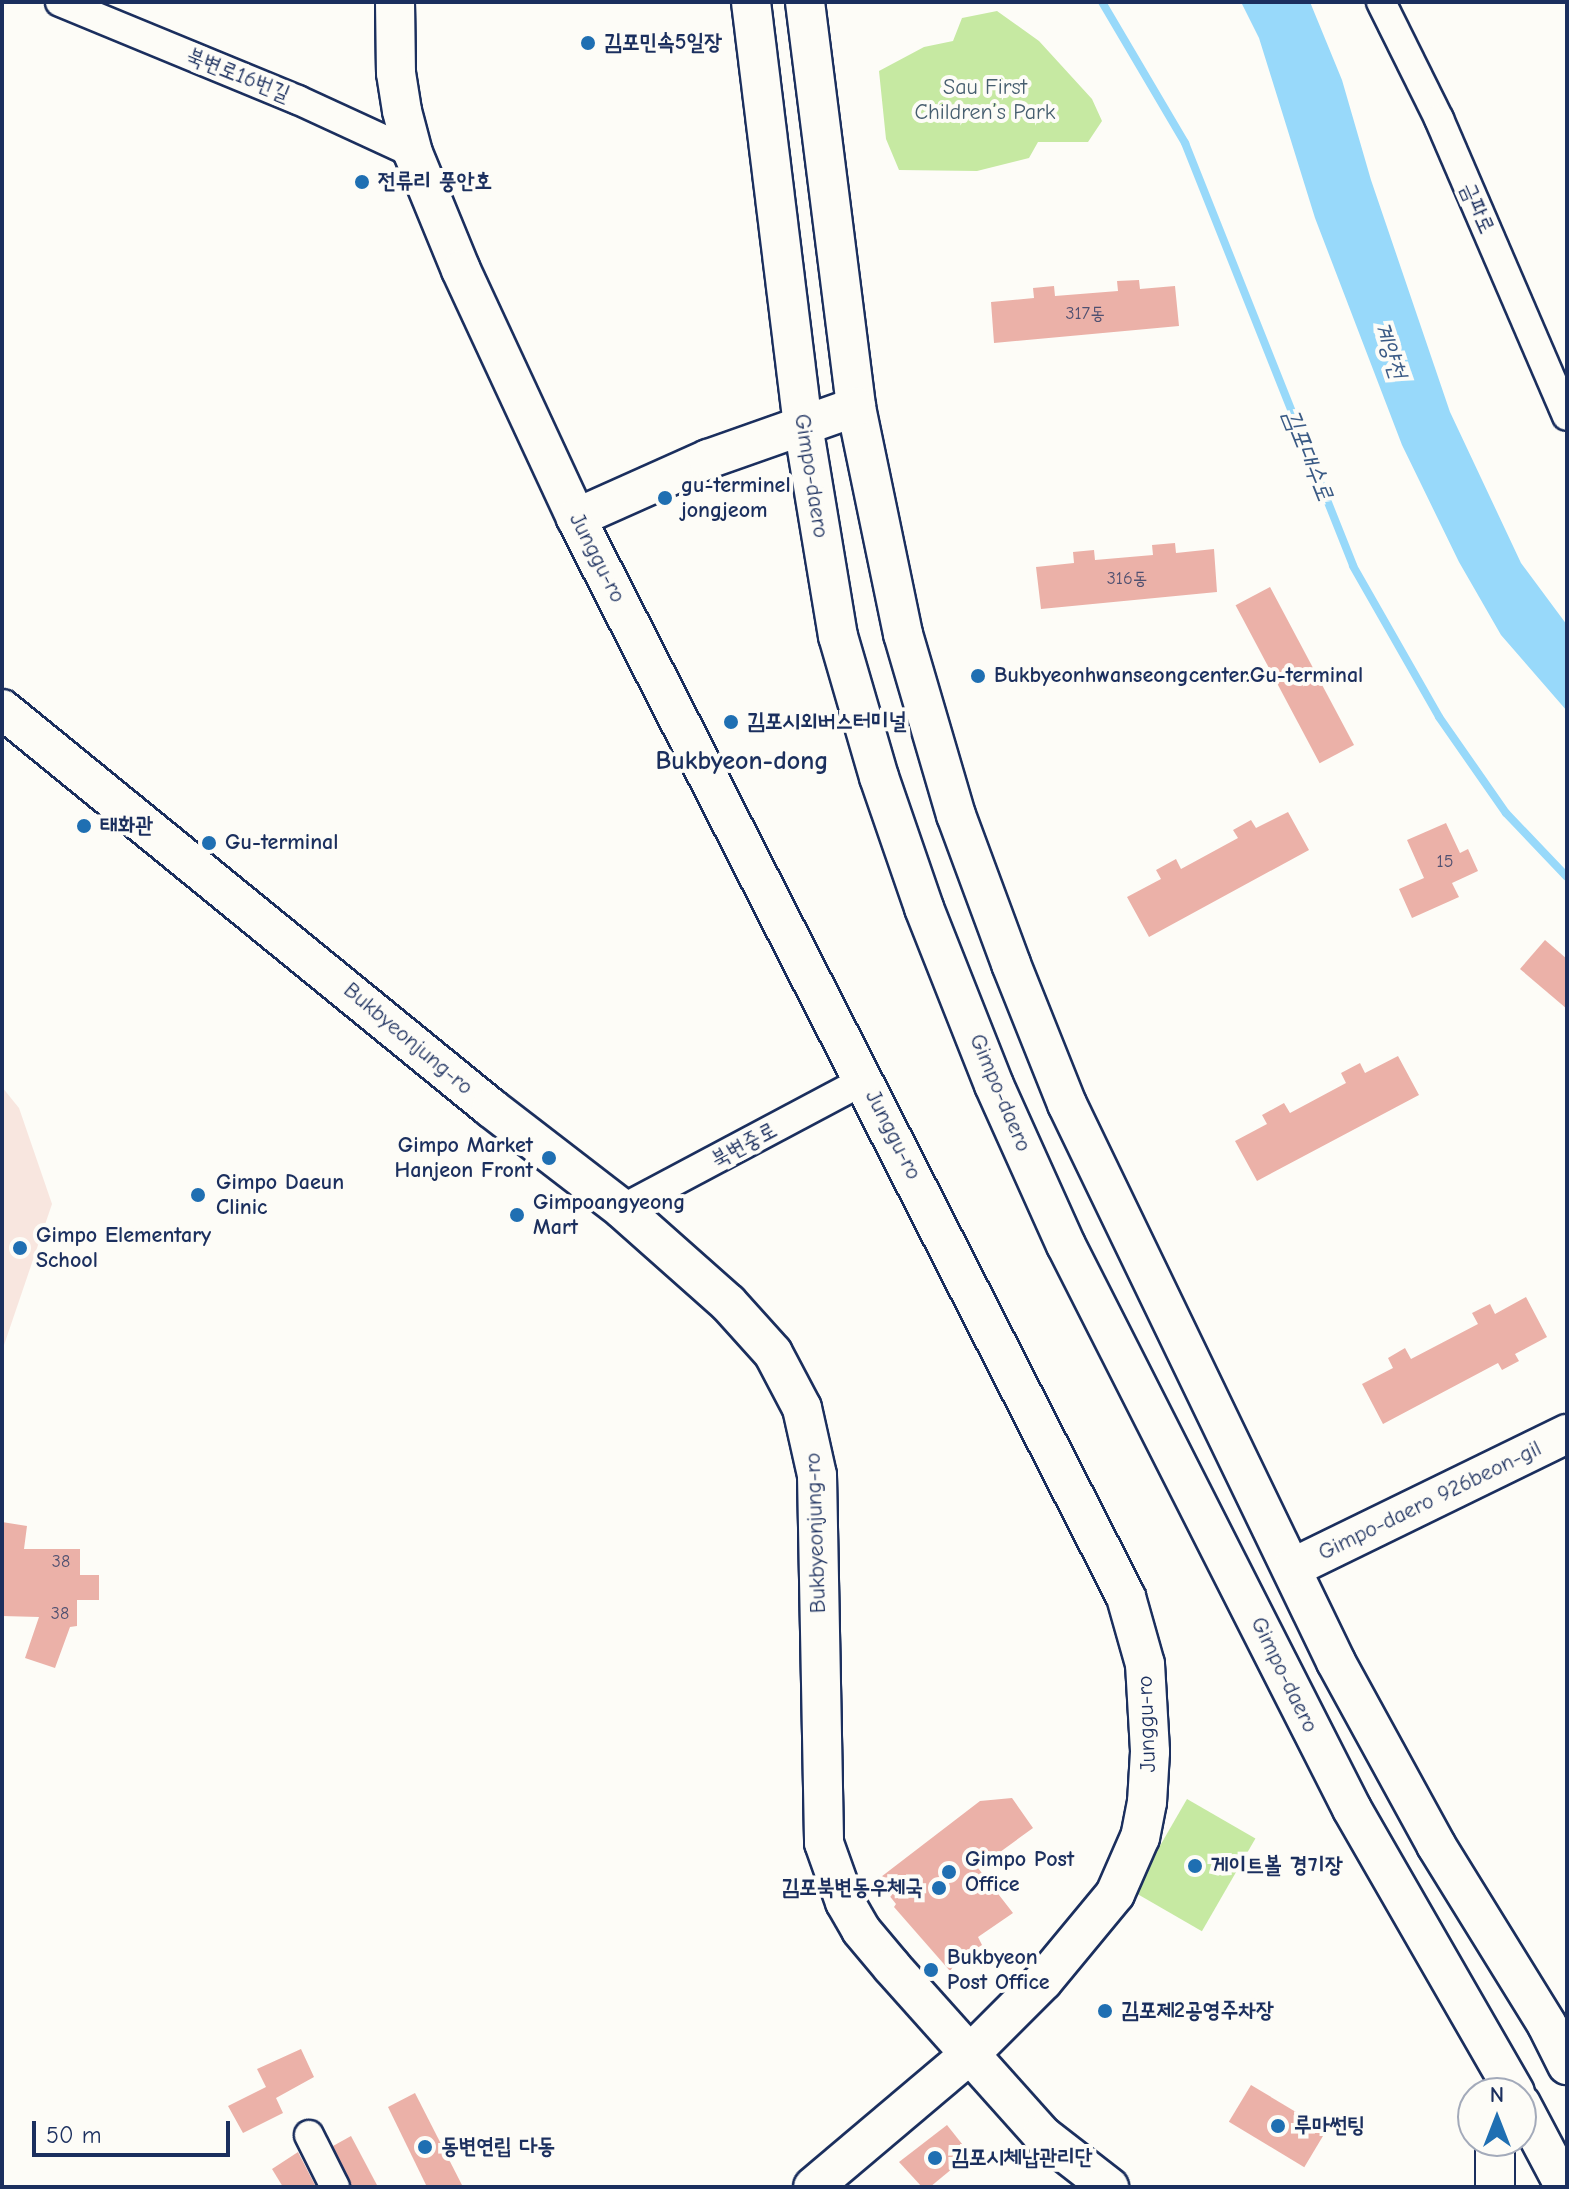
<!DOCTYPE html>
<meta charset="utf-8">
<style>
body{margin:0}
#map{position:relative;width:1569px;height:2189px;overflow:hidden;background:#fdfcf7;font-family:"Comic Neue","Poor Story",sans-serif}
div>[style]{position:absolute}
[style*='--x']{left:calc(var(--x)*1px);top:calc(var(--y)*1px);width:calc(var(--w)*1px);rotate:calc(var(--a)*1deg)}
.built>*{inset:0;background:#f8e6df}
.green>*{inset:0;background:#c6e9a2;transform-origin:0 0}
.water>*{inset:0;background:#98d9fa}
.stream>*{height:8px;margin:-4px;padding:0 4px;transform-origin:4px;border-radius:4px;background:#98d9fa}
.building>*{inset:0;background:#ebb1a8;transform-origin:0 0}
.roads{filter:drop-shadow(2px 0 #1b2f5e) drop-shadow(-2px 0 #1b2f5e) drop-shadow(0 2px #1b2f5e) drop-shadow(0 -2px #1b2f5e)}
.street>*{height:28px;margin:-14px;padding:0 14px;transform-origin:14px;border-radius:14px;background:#fdfcf7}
.secondary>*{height:38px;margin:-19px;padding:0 19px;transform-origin:19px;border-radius:19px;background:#fdfcf7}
.dots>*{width:22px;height:22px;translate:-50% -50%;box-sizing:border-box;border:4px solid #fdfcf7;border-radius:50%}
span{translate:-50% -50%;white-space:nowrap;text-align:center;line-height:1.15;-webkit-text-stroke:8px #fdfcf7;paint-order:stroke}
.number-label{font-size:18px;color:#4f5070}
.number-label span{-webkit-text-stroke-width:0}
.poi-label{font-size:22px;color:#1b2f5e;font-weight:700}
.left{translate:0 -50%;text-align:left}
.right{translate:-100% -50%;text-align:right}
.street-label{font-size:22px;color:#1b2f5e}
.park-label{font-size:22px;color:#465e6f}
.water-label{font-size:24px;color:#3a5a85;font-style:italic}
.quarter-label{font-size:26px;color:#1b2f5e;font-weight:700}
.frame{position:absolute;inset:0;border:4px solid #1b2f5e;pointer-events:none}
.north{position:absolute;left:1457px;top:2077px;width:80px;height:80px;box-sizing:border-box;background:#fdfcf7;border:2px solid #a3aaba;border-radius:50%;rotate:0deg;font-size:22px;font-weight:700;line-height:32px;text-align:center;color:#1b2f5e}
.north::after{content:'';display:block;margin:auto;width:28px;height:36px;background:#1f6fb2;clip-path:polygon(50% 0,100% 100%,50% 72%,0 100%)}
.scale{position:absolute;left:32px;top:2121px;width:198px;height:36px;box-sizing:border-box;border:4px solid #1b2f5e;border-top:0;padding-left:10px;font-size:24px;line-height:28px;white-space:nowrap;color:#1b2f5e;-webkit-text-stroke:6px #fdfcf7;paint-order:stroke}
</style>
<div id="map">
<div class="built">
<i style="clip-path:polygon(2px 1087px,19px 1108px,52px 1204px,2px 1351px)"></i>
</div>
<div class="green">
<i style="clip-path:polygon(997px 11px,1039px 41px,1092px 99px,1102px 121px,1088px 142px,1038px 142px,1029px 158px,977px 171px,899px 170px,886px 139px,879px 71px,924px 47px,953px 41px,962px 18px)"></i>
<i style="left:1187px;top:1799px;width:79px;height:107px;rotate:30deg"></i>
</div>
<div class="water">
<i style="clip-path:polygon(1241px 2px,1310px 2px,1342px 80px,1371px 180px,1450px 412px,1521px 563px,1567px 625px,1567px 711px,1501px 635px,1459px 562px,1402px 445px,1315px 218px,1259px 38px)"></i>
</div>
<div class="stream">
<i style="--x:1102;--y:2;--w:164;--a:59.5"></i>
<i style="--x:1185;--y:143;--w:455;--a:68.3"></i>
<i style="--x:1353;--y:566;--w:174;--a:60.3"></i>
<i style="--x:1439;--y:717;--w:117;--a:55.1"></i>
<i style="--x:1506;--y:813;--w:88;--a:46.4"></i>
</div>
<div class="building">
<i style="clip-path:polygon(1139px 280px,1140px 289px,1175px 286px,1179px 326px,994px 343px,991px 302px,1034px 298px,1033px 288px,1054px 286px,1055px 296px,1118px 291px,1117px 281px)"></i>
<i style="clip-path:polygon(1175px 543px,1176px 553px,1214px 549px,1217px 592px,1041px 609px,1036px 567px,1074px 563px,1073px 552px,1094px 550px,1095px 560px,1153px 555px,1152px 545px)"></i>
<i style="left:1270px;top:587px;width:179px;height:39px;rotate:62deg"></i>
<i style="clip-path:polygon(1288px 812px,1309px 850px,1149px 937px,1127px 897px,1161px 879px,1156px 870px,1176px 859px,1181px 869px,1238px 838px,1233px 830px,1251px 820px,1256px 828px)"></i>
<i style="clip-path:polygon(1446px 823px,1460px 853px,1468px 849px,1478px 871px,1452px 883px,1459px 897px,1412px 918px,1399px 889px,1424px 878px,1407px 840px)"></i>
<i style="clip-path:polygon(1545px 940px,1567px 959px,1567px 1009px,1520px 969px)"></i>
<i style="clip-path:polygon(1398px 1056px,1419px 1095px,1257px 1181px,1235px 1141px,1267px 1124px,1262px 1115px,1284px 1103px,1290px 1113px,1346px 1083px,1341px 1073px,1360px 1063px,1365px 1073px)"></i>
<i style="clip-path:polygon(1526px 1297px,1547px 1337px,1515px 1354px,1519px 1361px,1502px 1370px,1498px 1363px,1383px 1424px,1362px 1384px,1393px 1368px,1388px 1358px,1405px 1348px,1411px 1359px,1478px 1324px,1472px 1313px,1490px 1304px,1495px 1314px)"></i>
<i style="clip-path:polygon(2px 1522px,27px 1526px,24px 1549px,80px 1549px,80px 1575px,99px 1575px,99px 1600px,77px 1600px,77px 1626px,70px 1627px,55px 1668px,25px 1658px,39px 1617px,2px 1616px)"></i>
<i style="clip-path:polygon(1012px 1798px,1033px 1828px,978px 1868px,1013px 1913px,978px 1937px,982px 1945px,958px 1960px,950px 1971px,894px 1907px,896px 1904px,877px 1880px,980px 1801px)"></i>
<i style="clip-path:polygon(301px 2049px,314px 2077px,276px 2098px,283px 2113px,243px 2133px,228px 2106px,266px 2087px,257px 2069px)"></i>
<i style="left:1251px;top:2085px;width:88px;height:43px;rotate:31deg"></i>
<i style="clip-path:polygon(415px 2093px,463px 2187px,427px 2187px,388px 2107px)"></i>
<i style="clip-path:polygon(947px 2125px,970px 2154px,930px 2187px,922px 2187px,899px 2162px)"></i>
<i style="clip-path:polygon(351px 2136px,378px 2187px,352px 2187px,333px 2146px)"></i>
<i style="clip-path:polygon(298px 2152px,316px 2187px,283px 2187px,272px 2169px)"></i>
</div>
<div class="roads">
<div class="street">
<i style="--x:60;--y:2;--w:257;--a:22.4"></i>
<i style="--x:298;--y:100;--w:127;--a:24.7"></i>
<i style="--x:1381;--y:2;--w:131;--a:63.6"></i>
<i style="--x:1439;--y:119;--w:323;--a:66.7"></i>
<i style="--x:622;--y:1209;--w:275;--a:-28"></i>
<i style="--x:309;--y:2135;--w:58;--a:63.4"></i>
</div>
<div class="secondary">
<i style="--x:395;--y:2;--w:71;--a:89.2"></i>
<i style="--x:396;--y:73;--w:38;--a:81"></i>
<i style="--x:402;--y:111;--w:43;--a:75.3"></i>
<i style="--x:413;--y:153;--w:126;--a:67.7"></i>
<i style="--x:461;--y:270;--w:273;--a:65.1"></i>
<i style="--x:576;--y:518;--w:1211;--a:62.99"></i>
<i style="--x:1126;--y:1597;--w:70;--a:74.2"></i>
<i style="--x:1145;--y:1664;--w:88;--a:86.7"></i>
<i style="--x:1150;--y:1752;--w:50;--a:93.4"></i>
<i style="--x:1147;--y:1802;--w:36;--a:101"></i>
<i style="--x:1140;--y:1837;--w:62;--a:113.7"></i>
<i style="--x:1115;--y:1894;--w:113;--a:129.6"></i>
<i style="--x:1043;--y:1981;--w:105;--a:135"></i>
<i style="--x:969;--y:2055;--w:204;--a:139.8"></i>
<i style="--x:751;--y:2;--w:426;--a:83"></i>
<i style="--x:803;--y:425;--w:214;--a:80.6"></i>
<i style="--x:838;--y:636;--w:147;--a:73.8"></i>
<i style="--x:879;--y:777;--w:139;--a:71"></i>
<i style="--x:924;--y:908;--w:190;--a:68.4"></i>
<i style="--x:994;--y:1085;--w:175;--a:65.8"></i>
<i style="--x:1066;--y:1245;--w:632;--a:63.11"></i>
<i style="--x:1352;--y:1809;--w:327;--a:60.1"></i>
<i style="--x:805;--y:2;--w:408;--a:82.8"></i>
<i style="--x:856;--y:407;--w:232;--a:78.3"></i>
<i style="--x:903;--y:634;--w:189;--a:73.7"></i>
<i style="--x:956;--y:815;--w:159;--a:69.7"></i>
<i style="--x:1011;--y:964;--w:151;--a:68.2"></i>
<i style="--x:1067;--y:1104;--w:619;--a:64.26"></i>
<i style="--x:1336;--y:1662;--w:209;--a:61.3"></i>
<i style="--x:1436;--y:1845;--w:211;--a:58.3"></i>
<i style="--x:1547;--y:2025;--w:45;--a:63.4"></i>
<i style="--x:576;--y:518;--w:145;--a:-24.1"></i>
<i style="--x:708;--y:459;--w:157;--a:-19.4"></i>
<i style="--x:2;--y:709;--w:631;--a:39.21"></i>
<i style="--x:491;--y:1108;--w:165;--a:37.6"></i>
<i style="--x:622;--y:1209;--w:142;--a:41.6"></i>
<i style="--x:728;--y:1303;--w:67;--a:48"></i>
<i style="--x:773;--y:1353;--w:62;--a:62.2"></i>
<i style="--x:802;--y:1408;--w:69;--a:77.4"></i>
<i style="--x:817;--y:1475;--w:368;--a:88.9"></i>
<i style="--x:824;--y:1843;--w:63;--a:70.4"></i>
<i style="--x:845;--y:1902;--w:32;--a:60"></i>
<i style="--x:861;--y:1930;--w:48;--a:50"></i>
<i style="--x:892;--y:1967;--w:225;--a:48.2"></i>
<i style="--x:1042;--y:2135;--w:85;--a:37.8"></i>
<i style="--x:1292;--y:1568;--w:306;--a:-26"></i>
<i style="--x:1521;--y:2104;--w:94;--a:62.1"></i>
<i style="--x:1495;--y:2187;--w:46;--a:-90"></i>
</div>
</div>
<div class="dots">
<i style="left:588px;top:43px;background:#1f6fb2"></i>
<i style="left:362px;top:182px;background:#1f6fb2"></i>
<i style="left:665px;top:498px;background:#1f6fb2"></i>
<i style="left:978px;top:676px;background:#1f6fb2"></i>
<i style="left:731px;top:722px;background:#1f6fb2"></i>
<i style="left:84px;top:826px;background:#1f6fb2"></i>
<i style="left:209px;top:843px;background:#1f6fb2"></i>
<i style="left:549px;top:1158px;background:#1f6fb2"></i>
<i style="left:198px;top:1195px;background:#1f6fb2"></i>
<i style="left:517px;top:1215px;background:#1f6fb2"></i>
<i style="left:20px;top:1248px;background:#1f6fb2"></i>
<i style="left:1195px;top:1866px;background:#1f6fb2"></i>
<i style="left:949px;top:1872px;background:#1f6fb2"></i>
<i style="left:939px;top:1888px;background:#1f6fb2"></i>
<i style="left:931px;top:1970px;background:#1f6fb2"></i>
<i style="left:1105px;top:2011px;background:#1f6fb2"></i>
<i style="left:1278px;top:2126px;background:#1f6fb2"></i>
<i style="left:425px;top:2147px;background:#1f6fb2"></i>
<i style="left:935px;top:2158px;background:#1f6fb2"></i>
</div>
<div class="number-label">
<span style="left:1085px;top:314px">317동</span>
<span style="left:1127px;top:579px">316동</span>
<span style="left:1445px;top:862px">15</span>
<span style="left:61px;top:1562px">38</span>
<span style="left:60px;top:1614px">38</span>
</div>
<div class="poi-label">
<span class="left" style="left:604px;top:43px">김포민속5일장</span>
<span class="left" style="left:378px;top:182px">전류리 풍안호</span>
<span class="left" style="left:681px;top:498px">gu-terminel<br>jongjeom</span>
<span class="left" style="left:994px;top:676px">Bukbyeonhwanseongcenter.Gu-terminal</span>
<span class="left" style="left:747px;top:722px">김포시외버스터미널</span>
<span class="left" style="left:100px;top:826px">태화관</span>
<span class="left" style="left:225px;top:843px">Gu-terminal</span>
<span class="right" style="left:533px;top:1158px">Gimpo Market<br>Hanjeon Front</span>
<span class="left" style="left:216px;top:1195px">Gimpo Daeun<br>Clinic</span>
<span class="left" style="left:533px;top:1215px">Gimpoangyeong<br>Mart</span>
<span class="left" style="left:36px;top:1248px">Gimpo Elementary<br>School</span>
<span class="left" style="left:965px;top:1872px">Gimpo Post<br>Office</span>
<span class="left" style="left:1211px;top:1866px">게이트볼 경기장</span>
<span class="right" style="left:923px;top:1888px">김포북변동우체국</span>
<span class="left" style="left:947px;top:1970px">Bukbyeon<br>Post Office</span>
<span class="left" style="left:1121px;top:2011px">김포제2공영주차장</span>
<span class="left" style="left:1294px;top:2126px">루마썬팅</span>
<span class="left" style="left:441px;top:2147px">동변연립 다동</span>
<span class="left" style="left:951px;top:2158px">김포시체납관리단</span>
</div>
<div class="street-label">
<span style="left:238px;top:75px;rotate:22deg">북변로16번길</span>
<span style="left:1477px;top:208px;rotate:66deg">금파로</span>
<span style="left:811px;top:476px;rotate:81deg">Gimpo-daero</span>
<span style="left:597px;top:558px;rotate:63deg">Junggu-ro</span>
<span style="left:408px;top:1039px;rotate:40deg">Bukbyeonjung-ro</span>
<span style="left:1000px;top:1093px;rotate:67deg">Gimpo-daero</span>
<span style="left:893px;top:1135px;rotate:63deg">Junggu-ro</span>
<span style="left:744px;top:1145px;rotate:-28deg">북변중로</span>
<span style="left:1430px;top:1501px;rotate:-26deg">Gimpo-daero 926beon-gil</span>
<span style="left:816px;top:1533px;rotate:-92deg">Bukbyeonjung-ro</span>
<span style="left:1284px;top:1675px;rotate:64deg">Gimpo-daero</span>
<span style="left:1147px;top:1724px;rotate:-92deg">Junggu-ro</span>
</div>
<div class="park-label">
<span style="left:985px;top:100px">Sau First<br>Children’s Park</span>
</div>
<div class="water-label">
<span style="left:1390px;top:350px;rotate:72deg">계양천</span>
<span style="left:1308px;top:455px;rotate:68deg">김포대수로</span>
</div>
<div class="quarter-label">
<span style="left:742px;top:762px">Bukbyeon-dong</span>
</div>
<div class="frame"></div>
<div class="north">N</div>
<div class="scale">50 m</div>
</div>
